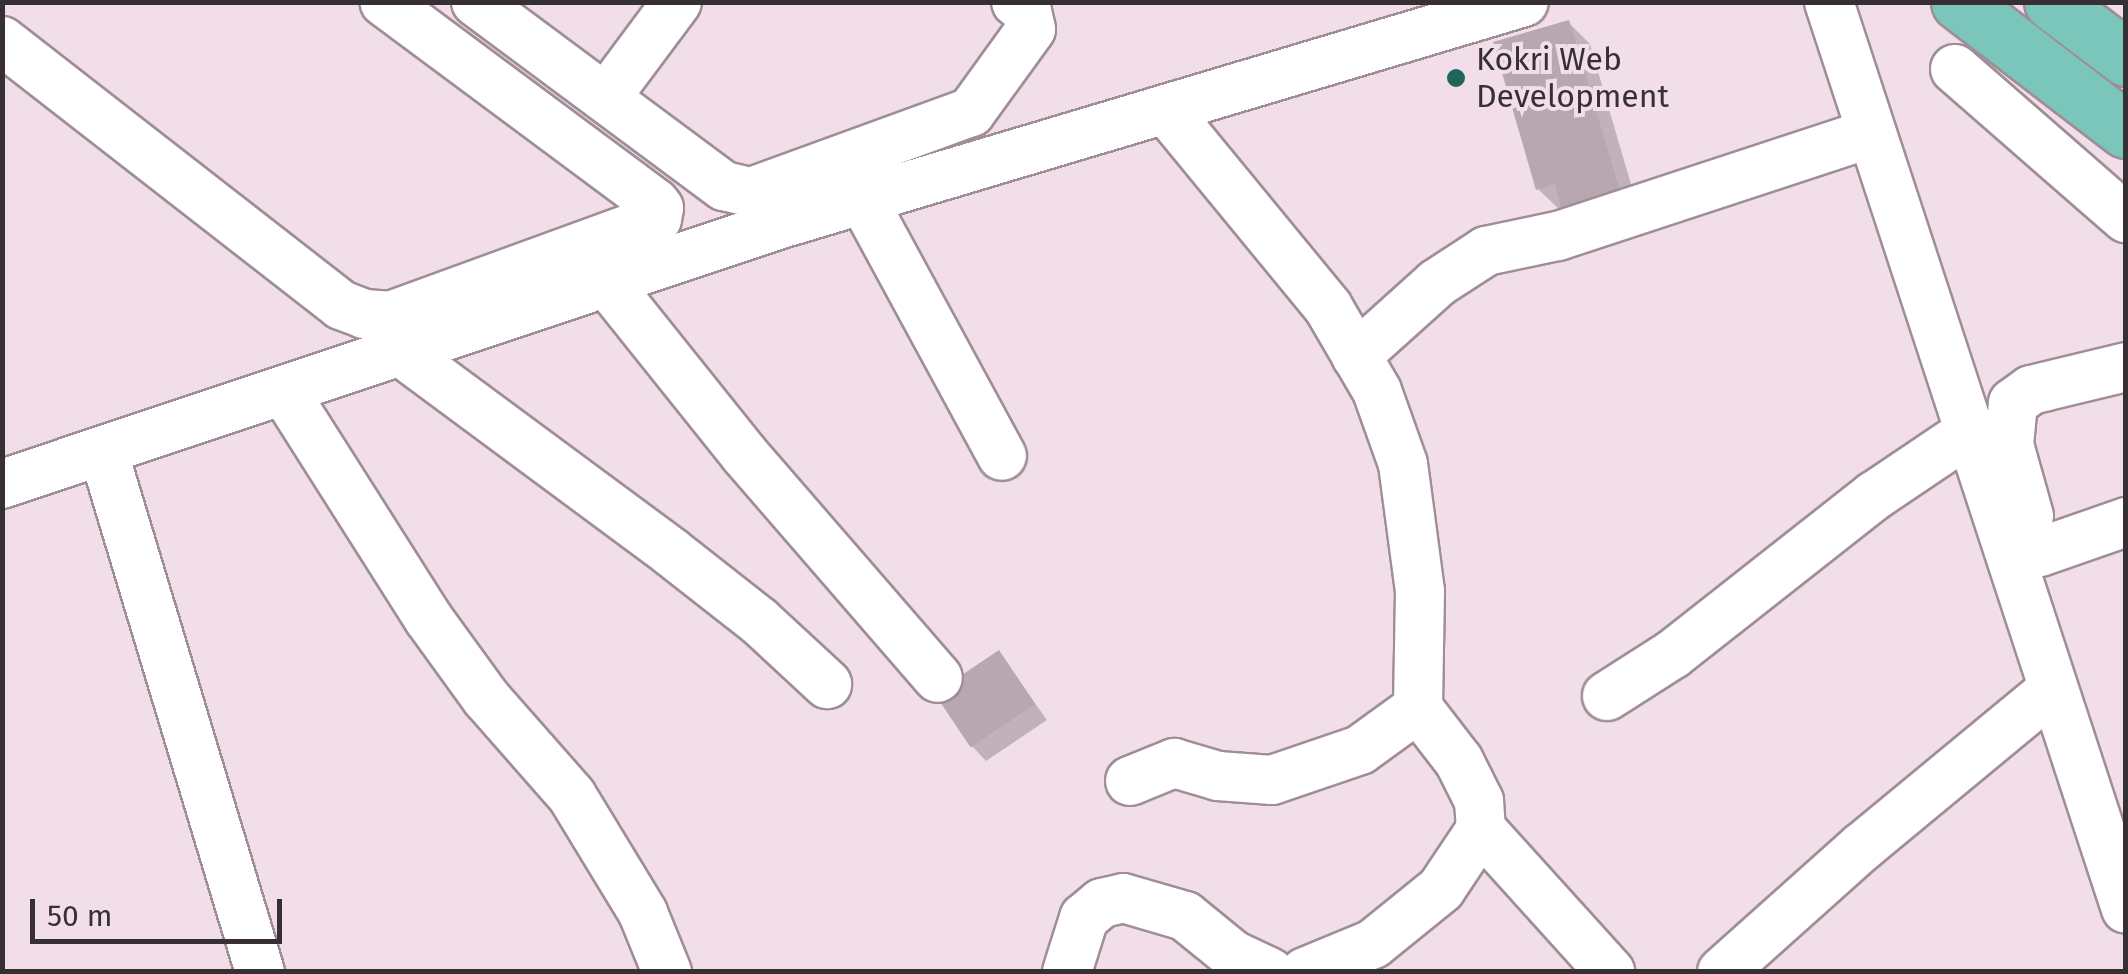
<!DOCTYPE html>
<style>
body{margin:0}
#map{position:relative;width:2128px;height:974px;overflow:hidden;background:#f2dee9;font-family:"Fira Sans",sans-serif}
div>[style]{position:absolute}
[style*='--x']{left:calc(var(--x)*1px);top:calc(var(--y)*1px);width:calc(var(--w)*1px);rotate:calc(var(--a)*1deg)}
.shadow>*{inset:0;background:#0003}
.building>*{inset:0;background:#b8a6b1;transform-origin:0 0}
.roads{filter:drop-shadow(2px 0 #9f8e98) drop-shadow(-2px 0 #9f8e98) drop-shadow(0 2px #9f8e98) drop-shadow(0 -2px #9f8e98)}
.minor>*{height:48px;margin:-24px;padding:0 24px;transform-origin:24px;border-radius:24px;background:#fff}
.major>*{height:55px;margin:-27.5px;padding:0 27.5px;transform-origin:27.5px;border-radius:27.5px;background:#7ac6ba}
.dots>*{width:28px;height:28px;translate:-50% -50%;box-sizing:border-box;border:5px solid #f2dee9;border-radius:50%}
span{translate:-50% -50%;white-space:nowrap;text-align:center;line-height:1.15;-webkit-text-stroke:8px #f2dee9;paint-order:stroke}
.poi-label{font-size:32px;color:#362f33}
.left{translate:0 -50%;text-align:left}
.frame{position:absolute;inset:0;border:5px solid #362f33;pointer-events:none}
.scale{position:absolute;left:30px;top:899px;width:252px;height:45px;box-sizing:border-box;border:5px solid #362f33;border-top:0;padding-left:12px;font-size:30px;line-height:35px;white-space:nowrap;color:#362f33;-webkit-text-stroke:8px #f2dee9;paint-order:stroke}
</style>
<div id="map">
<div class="shadow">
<i style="clip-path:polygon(1569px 23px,1590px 44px,1640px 215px,1560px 210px,1538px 189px)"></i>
<i style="clip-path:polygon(999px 653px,1047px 720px,986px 761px,972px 746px)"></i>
</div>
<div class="building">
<i style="clip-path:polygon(1569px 20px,1621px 194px,1562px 211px,1555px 184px,1536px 190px,1493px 42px)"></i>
<i style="left:999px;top:650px;width:65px;height:78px;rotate:56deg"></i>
</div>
<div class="roads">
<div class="minor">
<i style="--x:476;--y:2;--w:309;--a:36.6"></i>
<i style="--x:724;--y:186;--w:28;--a:13"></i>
<i style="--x:751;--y:192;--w:234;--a:-20"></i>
<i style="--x:971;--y:112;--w:102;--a:-54.1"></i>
<i style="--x:1031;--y:29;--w:18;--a:-103"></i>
<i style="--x:1027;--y:11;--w:14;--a:-141"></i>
<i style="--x:1829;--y:2;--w:954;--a:71.87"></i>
<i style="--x:2;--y:41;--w:430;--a:37.9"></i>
<i style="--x:341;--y:305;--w:25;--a:21"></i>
<i style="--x:364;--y:314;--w:26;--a:4"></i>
<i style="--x:390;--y:316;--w:284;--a:-20"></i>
<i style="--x:657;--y:219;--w:11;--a:-80"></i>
<i style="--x:659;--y:208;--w:6;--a:-129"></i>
<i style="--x:655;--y:203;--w:337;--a:-143.4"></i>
<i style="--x:1955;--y:69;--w:227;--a:41.1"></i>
<i style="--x:607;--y:96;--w:117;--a:-53.3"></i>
<i style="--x:1167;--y:111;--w:254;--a:50.6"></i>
<i style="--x:1328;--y:307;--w:97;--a:59.7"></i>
<i style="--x:1377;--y:391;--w:77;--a:70.4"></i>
<i style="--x:1403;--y:464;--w:128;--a:82.4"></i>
<i style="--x:1420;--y:591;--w:117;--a:91"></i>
<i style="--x:863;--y:200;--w:291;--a:61.5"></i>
<i style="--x:608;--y:284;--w:218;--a:51.3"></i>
<i style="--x:744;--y:454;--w:296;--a:49.1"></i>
<i style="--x:401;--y:352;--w:336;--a:36.5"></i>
<i style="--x:671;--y:552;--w:112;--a:38.1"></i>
<i style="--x:759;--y:621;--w:93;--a:42.8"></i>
<i style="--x:1356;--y:356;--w:109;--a:-42"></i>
<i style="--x:1437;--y:283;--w:59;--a:-33.1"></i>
<i style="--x:1486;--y:251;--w:74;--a:-11.8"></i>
<i style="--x:1558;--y:236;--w:330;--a:-18.2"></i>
<i style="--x:284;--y:391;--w:269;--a:57.6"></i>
<i style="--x:428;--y:618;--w:99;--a:54.1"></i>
<i style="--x:486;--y:698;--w:130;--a:48.7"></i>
<i style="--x:572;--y:796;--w:137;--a:58.7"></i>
<i style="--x:643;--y:913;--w:64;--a:67.9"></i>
<i style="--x:103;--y:451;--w:544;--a:73.23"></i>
<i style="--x:2;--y:484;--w:824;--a:-18.46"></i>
<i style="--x:784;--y:223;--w:772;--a:-16.63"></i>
<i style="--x:2029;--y:516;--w:74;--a:-105.7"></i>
<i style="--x:2009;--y:445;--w:42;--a:-84.6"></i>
<i style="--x:2013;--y:403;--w:22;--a:-36"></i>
<i style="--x:2031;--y:390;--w:98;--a:-13.6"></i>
<i style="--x:2040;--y:552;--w:91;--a:-19.2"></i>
<i style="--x:1607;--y:696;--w:78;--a:-32.5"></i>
<i style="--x:1673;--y:654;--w:256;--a:-38.2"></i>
<i style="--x:1874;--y:496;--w:115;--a:-34"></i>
<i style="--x:1130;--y:781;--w:48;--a:-22.2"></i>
<i style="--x:1174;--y:763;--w:46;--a:16.5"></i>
<i style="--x:1218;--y:776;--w:54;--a:4.2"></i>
<i style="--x:1272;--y:780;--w:93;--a:-18.8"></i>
<i style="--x:1360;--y:750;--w:72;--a:-35.9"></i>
<i style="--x:1418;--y:708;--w:67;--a:52.3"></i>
<i style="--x:1459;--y:761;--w:45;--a:63.4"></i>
<i style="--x:1479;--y:801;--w:28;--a:86"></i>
<i style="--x:1481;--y:829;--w:72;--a:123.7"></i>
<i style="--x:1441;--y:889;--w:87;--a:141"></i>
<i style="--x:1373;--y:944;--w:74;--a:157.6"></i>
<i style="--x:1481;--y:829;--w:193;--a:47.9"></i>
<i style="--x:1067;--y:972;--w:57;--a:-72.5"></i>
<i style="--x:1084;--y:918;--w:23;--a:-40"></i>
<i style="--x:1102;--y:903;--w:22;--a:-13"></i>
<i style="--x:1123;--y:898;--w:65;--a:16.2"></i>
<i style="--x:1185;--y:916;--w:62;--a:39.1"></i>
<i style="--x:1233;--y:955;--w:40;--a:25"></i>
<i style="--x:1722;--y:972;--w:188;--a:-41.8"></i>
<i style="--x:1862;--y:847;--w:248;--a:-39.6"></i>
</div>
<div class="major">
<i style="--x:1959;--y:2;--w:210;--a:37.5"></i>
<i style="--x:2052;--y:2;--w:93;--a:37.1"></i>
</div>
</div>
<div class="dots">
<i style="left:1456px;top:78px;background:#20665a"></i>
</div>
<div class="poi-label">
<span class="left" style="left:1476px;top:78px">Kokri Web<br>Development</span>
</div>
<div class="frame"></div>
<div class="scale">50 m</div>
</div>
